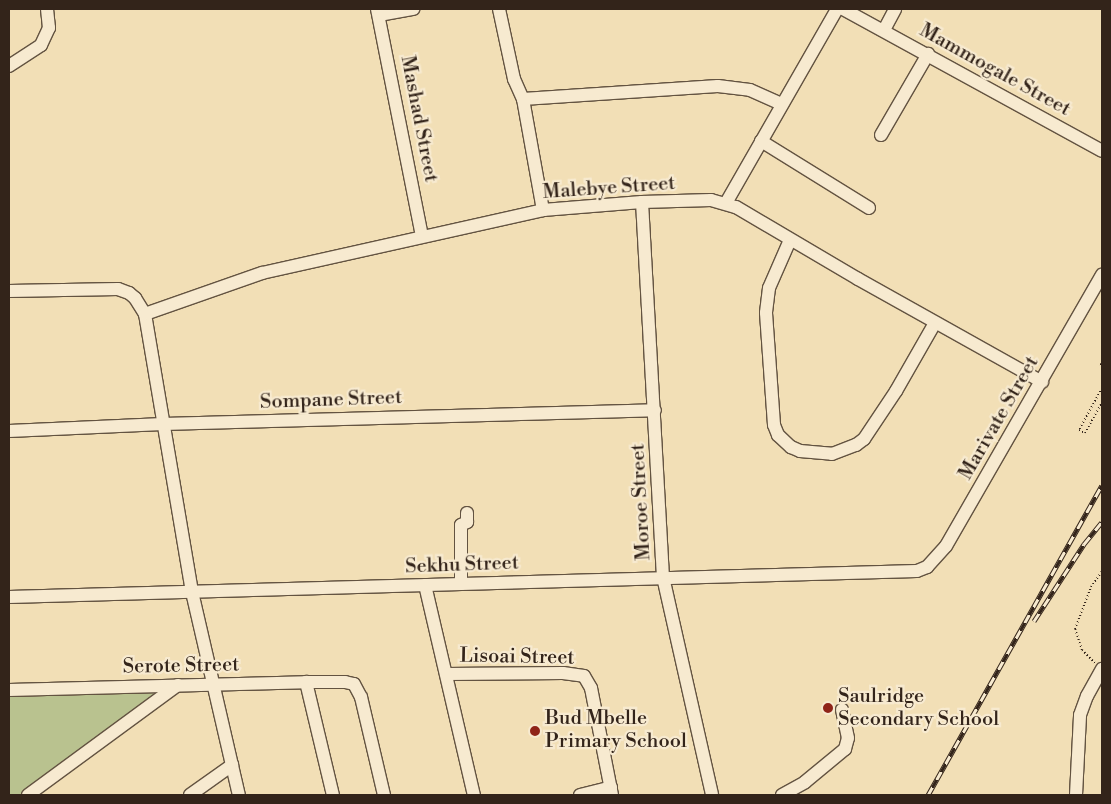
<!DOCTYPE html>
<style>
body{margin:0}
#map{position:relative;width:1111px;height:804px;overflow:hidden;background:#f2dfb6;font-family:"Libre Bodoni",serif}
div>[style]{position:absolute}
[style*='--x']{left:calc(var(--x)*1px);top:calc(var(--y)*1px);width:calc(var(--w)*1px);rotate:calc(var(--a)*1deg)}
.green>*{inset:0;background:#b9c28f}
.path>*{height:2px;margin-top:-1px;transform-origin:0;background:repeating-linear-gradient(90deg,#33241a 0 1px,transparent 0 3.5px)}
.roads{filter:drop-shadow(1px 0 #635341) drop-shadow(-1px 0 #635341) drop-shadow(0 1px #635341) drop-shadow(0 -1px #635341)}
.minor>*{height:12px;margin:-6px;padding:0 6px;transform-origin:6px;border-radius:6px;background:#f7ead0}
.rail>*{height:5px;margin-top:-2.5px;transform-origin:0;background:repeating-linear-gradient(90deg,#f7ead0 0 9px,#33241a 0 18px);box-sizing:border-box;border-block:1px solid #33241a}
.dots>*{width:14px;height:14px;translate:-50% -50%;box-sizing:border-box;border:2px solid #f7ead0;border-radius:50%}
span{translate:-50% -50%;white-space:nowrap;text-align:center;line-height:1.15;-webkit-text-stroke:4.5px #f7ead0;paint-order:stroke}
.street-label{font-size:20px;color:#33241a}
.poi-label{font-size:20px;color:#33241a}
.left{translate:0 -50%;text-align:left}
.frame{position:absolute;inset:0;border:10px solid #33241a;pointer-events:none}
</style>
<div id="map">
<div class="green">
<i style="clip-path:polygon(162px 693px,20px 795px,9px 795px,9px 697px)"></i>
</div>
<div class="path">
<i style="--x:1100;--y:364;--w:2;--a:27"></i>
<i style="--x:1102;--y:388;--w:48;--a:118.7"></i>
<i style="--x:1079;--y:430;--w:7;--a:27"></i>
<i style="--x:1085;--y:433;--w:35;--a:-61"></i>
<i style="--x:1095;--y:663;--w:18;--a:-135"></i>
<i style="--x:1082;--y:650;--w:22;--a:-108"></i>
<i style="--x:1075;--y:629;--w:45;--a:-69.1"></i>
<i style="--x:1091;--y:587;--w:19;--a:-55"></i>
</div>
<div class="roads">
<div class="minor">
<i style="--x:377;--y:9;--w:231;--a:78.8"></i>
<i style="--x:499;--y:9;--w:72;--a:77.9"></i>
<i style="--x:514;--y:79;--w:22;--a:66"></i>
<i style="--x:523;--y:99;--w:113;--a:79.8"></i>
<i style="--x:843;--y:9;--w:295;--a:28.7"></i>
<i style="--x:379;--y:15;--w:35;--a:-10"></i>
<i style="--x:884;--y:30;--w:24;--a:-62"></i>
<i style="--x:9;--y:66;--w:38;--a:-33"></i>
<i style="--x:41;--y:45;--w:19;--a:-65"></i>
<i style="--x:49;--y:28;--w:19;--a:-96"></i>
<i style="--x:523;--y:99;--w:195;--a:-3.8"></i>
<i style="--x:718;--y:86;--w:32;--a:7"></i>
<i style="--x:750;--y:90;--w:35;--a:24"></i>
<i style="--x:881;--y:135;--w:94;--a:-59.9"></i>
<i style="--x:761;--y:141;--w:127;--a:31.8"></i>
<i style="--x:642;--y:202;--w:376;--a:86.8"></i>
<i style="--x:663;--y:577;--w:223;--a:77.3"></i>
<i style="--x:726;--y:203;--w:224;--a:-60.2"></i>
<i style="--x:790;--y:240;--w:52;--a:113.6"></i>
<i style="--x:769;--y:288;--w:25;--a:97"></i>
<i style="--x:766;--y:313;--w:112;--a:85.9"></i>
<i style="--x:774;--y:425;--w:11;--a:68"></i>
<i style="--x:778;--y:435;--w:18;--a:43"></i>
<i style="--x:791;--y:447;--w:10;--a:24"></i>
<i style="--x:800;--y:451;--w:32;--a:5"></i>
<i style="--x:832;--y:454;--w:26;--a:-21"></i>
<i style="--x:856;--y:445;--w:10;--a:-37"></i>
<i style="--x:864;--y:439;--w:58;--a:-56.3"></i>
<i style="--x:896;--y:391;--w:78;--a:-60.2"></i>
<i style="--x:9;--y:291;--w:109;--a:-1.1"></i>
<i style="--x:118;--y:289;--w:12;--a:20"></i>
<i style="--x:129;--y:293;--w:8;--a:40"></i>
<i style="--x:135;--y:298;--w:19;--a:58"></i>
<i style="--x:145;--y:314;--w:282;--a:80.4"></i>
<i style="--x:192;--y:592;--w:208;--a:77"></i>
<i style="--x:145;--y:314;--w:124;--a:-19.3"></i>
<i style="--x:262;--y:273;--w:288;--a:-12.6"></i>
<i style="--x:543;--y:210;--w:99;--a:-4.6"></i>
<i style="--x:642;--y:202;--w:69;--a:-1.7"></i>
<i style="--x:711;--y:200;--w:26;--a:16"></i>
<i style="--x:736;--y:207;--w:142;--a:30.5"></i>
<i style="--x:858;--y:279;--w:211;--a:29.2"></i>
<i style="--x:9;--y:431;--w:154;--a:-2.6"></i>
<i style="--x:163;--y:424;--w:492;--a:-1.6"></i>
<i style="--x:461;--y:584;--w:59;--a:-90"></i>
<i style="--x:461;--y:525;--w:7;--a:-27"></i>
<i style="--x:467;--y:522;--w:9;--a:-90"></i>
<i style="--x:425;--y:585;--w:216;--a:76.9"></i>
<i style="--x:9;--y:597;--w:908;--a:-1.64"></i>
<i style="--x:917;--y:571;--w:11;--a:-22"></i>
<i style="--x:927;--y:567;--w:28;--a:-48"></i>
<i style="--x:946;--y:546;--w:313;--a:-60.1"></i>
<i style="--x:447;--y:674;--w:116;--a:-0.5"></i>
<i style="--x:563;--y:673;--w:21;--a:8"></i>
<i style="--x:584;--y:676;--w:14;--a:60"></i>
<i style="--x:591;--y:688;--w:109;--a:78.9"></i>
<i style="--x:306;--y:682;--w:116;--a:76.6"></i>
<i style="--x:9;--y:690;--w:297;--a:-1.5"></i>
<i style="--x:306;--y:682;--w:39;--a:0"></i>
<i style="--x:345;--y:682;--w:9;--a:13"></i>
<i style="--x:354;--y:684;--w:15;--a:62"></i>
<i style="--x:361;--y:697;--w:101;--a:76.8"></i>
<i style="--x:28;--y:795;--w:186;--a:-36.3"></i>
<i style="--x:190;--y:795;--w:52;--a:-35.5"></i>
<i style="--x:580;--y:795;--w:32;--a:-14"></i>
<i style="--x:782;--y:795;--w:26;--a:-29"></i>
<i style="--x:805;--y:782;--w:52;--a:-39.5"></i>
<i style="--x:845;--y:749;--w:11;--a:-75"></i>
<i style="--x:848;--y:738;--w:29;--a:-102"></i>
<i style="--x:1076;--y:795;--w:80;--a:-87.1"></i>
<i style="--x:1080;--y:715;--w:20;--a:-70"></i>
<i style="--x:1087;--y:696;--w:31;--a:-61"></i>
</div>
</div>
<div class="rail">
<i style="--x:1034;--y:621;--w:92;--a:-57"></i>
<i style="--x:1084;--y:544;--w:28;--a:-51"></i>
<i style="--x:928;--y:795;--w:355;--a:-60.7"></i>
</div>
<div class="dots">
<i style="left:828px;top:708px;background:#8f2418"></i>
<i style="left:535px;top:731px;background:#8f2418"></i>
</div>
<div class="street-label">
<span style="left:995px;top:70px;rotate:29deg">Mammogale Street</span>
<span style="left:419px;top:119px;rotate:79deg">Mashad Street</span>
<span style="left:609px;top:188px;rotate:-4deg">Malebye Street</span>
<span style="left:331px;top:400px;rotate:-2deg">Sompane Street</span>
<span style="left:999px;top:418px;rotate:-60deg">Marivate Street</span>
<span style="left:641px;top:502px;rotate:-93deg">Moroe Street</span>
<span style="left:462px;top:565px;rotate:-2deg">Sekhu Street</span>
<span style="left:517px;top:657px;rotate:1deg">Lisoai Street</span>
<span style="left:181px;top:666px;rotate:-1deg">Serote Street</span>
</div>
<div class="poi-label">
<span class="left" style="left:838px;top:708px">Saulridge<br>Secondary School</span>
<span class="left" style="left:545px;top:730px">Bud Mbelle<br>Primary School</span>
</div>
<div class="frame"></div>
</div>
